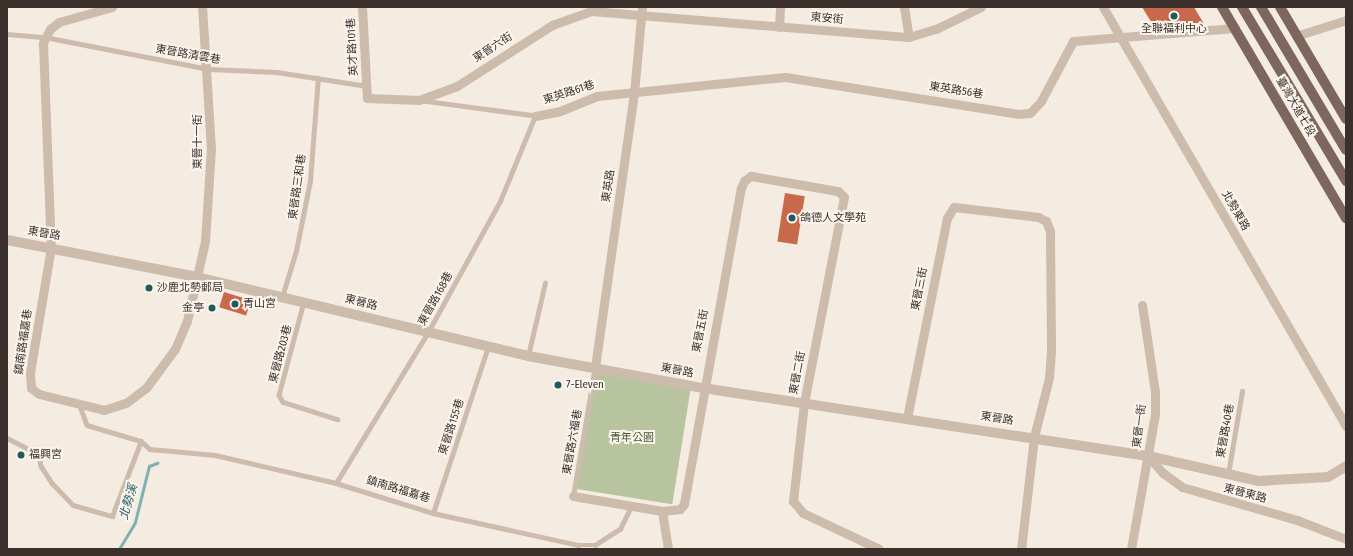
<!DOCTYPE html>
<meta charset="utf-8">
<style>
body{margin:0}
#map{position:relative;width:1353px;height:556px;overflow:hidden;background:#f4ebe1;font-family:"Fira Sans Condensed","Noto Sans TC",sans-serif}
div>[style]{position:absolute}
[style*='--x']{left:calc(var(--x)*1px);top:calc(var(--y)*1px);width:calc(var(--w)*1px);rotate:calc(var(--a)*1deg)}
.green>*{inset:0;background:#b8c4a0;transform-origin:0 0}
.stream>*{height:3px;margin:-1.5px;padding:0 1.5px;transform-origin:1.5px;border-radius:1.5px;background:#7fb0b2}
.building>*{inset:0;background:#c8694b;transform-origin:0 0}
.service>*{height:4.5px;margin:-2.25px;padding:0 2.25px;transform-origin:2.25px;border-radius:2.25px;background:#cdbbac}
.minor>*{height:9px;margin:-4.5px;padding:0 4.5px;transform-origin:4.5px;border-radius:4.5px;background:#cdbbac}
.tertiary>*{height:10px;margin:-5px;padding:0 5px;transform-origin:5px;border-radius:5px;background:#cdbbac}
.primary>*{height:10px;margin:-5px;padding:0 5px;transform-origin:5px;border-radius:5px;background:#7d675c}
.dots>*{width:11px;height:11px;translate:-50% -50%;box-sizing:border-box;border:2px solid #fbf5ee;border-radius:50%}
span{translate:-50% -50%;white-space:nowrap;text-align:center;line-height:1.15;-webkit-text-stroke:4px #fbf5ee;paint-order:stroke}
.street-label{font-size:11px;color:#3b302b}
.poi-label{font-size:11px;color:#3b302b}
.left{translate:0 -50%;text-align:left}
.right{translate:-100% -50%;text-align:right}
.park-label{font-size:11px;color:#4a5a2e}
.water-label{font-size:12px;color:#1f5a5e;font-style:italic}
.frame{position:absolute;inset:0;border:8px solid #3b302b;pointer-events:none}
</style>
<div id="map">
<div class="green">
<i style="left:592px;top:372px;width:100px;height:118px;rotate:9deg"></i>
</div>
<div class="stream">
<i style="--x:119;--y:549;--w:31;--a:-59"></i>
<i style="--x:135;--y:522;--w:58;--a:-76"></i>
<i style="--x:149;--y:466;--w:9;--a:-21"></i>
</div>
<div class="building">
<i style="clip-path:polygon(1142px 7px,1194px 7px,1204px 24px,1155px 28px)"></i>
<i style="left:785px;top:193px;width:20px;height:49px;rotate:9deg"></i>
<i style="left:224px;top:292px;width:28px;height:16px;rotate:17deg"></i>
</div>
<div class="service">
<i style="--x:7;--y:34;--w:38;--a:5"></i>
<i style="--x:45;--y:37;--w:166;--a:11.1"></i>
<i style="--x:208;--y:69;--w:69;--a:2.5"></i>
<i style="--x:277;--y:72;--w:91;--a:8.8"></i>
<i style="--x:282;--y:297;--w:48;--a:-73.1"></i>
<i style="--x:296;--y:251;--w:71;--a:-78.7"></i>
<i style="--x:310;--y:181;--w:103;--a:-85.6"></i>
<i style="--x:304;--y:302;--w:96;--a:105"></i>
<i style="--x:279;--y:395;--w:8;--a:60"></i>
<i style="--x:283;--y:402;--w:57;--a:17.5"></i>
<i style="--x:528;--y:356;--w:75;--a:-76.9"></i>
<i style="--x:80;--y:406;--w:20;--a:70"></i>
<i style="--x:87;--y:425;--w:56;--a:16.5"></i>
<i style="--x:141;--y:441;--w:12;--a:42"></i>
<i style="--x:150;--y:449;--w:65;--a:5.3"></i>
<i style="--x:215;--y:455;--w:124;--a:13"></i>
<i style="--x:336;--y:483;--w:102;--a:17.2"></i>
<i style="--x:433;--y:513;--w:149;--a:12.4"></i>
<i style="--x:579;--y:545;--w:16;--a:0"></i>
<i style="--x:595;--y:545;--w:30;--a:-33"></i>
<i style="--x:620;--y:529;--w:25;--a:-64"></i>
<i style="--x:7;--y:438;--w:36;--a:27"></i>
<i style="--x:39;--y:454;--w:12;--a:81"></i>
<i style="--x:41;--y:466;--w:20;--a:57"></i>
<i style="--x:52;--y:483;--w:30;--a:46"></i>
<i style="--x:73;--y:505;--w:41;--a:15.8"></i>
<i style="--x:112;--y:516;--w:80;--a:-68.9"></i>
<i style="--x:1228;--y:474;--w:84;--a:-80.4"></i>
<i style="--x:336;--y:483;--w:175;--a:-58.6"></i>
<i style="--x:427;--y:334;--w:152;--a:-61.2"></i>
<i style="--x:500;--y:201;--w:92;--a:-67.6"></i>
<i style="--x:535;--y:116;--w:114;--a:-172.4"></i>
<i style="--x:573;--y:496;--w:130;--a:-80.2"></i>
<i style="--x:433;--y:513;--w:175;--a:-71.7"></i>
</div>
<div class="minor">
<i style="--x:112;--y:7;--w:55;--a:164.2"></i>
<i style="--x:59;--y:22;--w:11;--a:142"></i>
<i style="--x:50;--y:29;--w:16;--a:117"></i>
<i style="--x:43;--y:43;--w:204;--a:87.8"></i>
<i style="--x:51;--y:247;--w:128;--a:99.5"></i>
<i style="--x:30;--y:373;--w:15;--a:86"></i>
<i style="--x:31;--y:388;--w:10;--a:37"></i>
<i style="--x:39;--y:394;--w:67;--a:13.8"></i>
<i style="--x:104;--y:410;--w:23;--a:-18"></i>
<i style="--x:126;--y:403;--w:25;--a:-37"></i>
<i style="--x:146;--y:388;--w:49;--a:-53.4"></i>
<i style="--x:175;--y:349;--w:30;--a:-67"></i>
<i style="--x:187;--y:321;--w:82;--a:-77.3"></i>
<i style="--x:205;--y:241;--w:92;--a:-86.3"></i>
<i style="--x:211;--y:149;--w:142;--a:-93.6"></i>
<i style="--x:362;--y:7;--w:91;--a:86.9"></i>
<i style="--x:367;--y:98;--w:52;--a:2.2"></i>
<i style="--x:419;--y:100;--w:40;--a:-20.2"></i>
<i style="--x:457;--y:86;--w:113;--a:-32.7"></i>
<i style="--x:552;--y:25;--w:41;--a:-19.7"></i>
<i style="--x:591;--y:11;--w:319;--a:4.7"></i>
<i style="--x:909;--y:37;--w:28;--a:-17"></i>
<i style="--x:936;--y:29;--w:50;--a:-26.1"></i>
<i style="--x:904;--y:7;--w:30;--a:81"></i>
<i style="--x:1103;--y:7;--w:485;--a:59.9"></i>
<i style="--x:779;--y:27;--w:20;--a:-87"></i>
<i style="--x:1296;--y:36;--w:52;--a:-17.7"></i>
<i style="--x:535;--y:116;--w:25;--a:-11"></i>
<i style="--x:560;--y:111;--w:40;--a:-22"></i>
<i style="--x:597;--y:96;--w:189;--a:-5.8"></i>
<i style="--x:785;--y:77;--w:236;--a:9"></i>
<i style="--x:1018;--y:114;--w:12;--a:-5"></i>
<i style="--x:1030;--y:113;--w:16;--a:-47"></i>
<i style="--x:1041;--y:101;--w:68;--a:-61.9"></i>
<i style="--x:1073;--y:41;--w:162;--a:-4.6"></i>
<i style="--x:595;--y:367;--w:277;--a:-81.9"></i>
<i style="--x:634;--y:93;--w:86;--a:-84.7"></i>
<i style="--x:907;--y:418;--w:204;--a:-78.7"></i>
<i style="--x:947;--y:218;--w:13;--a:-58"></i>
<i style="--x:954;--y:207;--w:85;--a:6.8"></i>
<i style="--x:1038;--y:217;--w:9;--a:27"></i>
<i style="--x:1046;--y:221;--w:11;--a:68"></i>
<i style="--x:1050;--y:231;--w:120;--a:89.5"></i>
<i style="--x:1051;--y:351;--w:27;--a:94"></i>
<i style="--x:1049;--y:378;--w:61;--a:104.3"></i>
<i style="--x:1034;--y:437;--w:113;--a:96.6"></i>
<i style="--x:1148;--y:456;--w:23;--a:49"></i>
<i style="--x:1163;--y:473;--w:24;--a:36"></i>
<i style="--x:1182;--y:487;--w:120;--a:16"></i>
<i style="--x:1297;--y:520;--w:53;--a:21.2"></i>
<i style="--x:573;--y:496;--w:90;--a:9.6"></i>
<i style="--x:662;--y:511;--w:18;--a:-6"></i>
<i style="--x:680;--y:509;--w:6;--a:-51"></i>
<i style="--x:684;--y:504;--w:321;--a:-79.8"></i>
<i style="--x:741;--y:188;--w:8;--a:-67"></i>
<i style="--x:744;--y:181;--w:9;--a:-36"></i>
<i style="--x:751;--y:176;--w:53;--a:9.8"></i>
<i style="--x:803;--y:185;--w:36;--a:10"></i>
<i style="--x:838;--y:191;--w:8;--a:45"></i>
<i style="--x:844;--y:197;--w:210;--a:101"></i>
<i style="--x:804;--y:403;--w:99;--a:96.4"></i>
<i style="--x:793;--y:501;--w:16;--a:50"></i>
<i style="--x:803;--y:513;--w:84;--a:25.3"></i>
<i style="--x:662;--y:511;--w:38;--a:81"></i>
<i style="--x:1131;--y:549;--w:137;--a:-79.9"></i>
<i style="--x:1155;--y:414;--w:22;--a:-90"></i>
<i style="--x:1155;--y:392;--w:88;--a:-98.5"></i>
</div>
<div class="tertiary">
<i style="--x:7;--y:240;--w:194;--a:11"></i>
<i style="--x:197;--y:277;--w:340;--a:13.4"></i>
<i style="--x:528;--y:356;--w:178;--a:10.4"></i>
<i style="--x:703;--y:388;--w:450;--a:8.7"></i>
<i style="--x:1148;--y:456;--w:114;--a:12.7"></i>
<i style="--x:1259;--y:481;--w:69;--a:-3.3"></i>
<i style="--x:1328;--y:477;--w:21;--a:-31"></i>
</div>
<div class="primary">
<i style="--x:1222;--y:7;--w:245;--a:59.6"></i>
<i style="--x:1242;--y:7;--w:203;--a:59.1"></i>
<i style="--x:1261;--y:7;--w:166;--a:59.3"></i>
<i style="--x:1280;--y:7;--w:130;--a:59.5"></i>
</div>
<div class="dots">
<i style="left:1174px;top:16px;background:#1f5a5e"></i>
<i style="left:792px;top:218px;background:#1f5a5e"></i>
<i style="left:149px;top:288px;background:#1f5a5e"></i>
<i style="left:235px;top:304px;background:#1f5a5e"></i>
<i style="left:212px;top:308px;background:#1f5a5e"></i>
<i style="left:558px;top:385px;background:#1f5a5e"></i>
<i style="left:21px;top:455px;background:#1f5a5e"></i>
</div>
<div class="street-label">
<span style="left:827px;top:19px;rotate:5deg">東安街</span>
<span style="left:353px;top:47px;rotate:-93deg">英才路101巷</span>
<span style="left:493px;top:48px;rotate:-33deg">東晉六街</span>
<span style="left:188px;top:55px;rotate:10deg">東晉路清雲巷</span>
<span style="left:956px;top:91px;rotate:9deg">東英路56巷</span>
<span style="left:569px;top:93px;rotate:-18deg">東英路61巷</span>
<span style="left:1295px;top:107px;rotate:60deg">臺灣大道七段</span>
<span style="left:198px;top:142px;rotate:-90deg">東晉十一街</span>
<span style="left:609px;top:186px;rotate:-82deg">東英路</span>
<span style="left:298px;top:187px;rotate:-82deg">東晉路三和巷</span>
<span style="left:1235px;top:211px;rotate:60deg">北勢東路</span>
<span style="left:44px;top:234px;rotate:10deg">東晉路</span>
<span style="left:920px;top:289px;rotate:-79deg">東晉三街</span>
<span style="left:436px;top:299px;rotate:-61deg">東晉路168巷</span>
<span style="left:361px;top:303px;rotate:14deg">東晉路</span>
<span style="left:701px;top:331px;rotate:-79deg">東晉五街</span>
<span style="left:24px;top:342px;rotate:-82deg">鎮南路福嘉巷</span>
<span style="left:281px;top:354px;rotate:-75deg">東晉路203巷</span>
<span style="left:677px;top:371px;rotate:11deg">東晉路</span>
<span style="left:798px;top:373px;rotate:-79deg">東晉二街</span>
<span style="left:997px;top:419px;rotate:9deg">東晉路</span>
<span style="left:1140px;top:426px;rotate:-83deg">東晉一街</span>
<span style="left:452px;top:427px;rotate:-72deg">東晉路155巷</span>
<span style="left:1226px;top:431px;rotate:-80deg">東晉路40巷</span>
<span style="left:573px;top:442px;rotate:-80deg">東晉路六福巷</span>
<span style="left:398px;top:490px;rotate:17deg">鎮南路福嘉巷</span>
<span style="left:1245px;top:494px;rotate:15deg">東晉東路</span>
</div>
<div class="poi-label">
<span style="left:1174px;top:29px">全聯福利中心</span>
<span class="left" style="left:800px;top:218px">鴿德人文學苑</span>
<span class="left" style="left:157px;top:288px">沙鹿北勢郵局</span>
<span class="left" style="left:243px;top:304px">青山宮</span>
<span class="right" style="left:204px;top:308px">金亭</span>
<span class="left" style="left:566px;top:385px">7-Eleven</span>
<span class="left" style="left:29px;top:455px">福興宮</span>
</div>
<div class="park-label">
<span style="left:632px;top:438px">青年公園</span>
</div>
<div class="water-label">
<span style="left:129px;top:502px;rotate:-74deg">北勢溪</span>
</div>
<div class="frame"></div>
</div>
